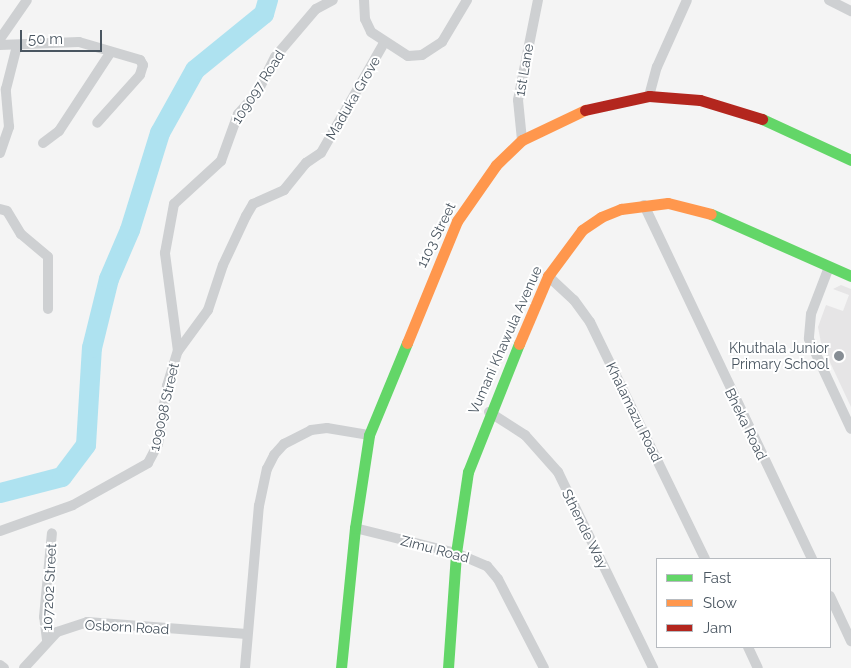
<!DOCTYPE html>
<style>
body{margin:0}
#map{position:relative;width:851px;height:668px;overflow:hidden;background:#f4f4f4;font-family:Raleway,sans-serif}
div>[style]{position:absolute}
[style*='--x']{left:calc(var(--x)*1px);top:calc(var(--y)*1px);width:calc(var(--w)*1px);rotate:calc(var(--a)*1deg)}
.education>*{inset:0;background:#e6e5e6}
.river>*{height:20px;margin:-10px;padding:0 10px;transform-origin:10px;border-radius:10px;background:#aee2f0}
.street>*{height:10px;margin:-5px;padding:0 5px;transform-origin:5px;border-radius:5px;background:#ced0d2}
.fast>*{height:11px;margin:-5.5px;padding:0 5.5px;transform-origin:5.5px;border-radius:5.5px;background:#63d668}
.slow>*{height:11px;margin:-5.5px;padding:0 5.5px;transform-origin:5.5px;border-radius:5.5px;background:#ff974d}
.jam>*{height:11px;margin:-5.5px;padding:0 5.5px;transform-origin:5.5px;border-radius:5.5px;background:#b3261e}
.dots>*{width:14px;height:14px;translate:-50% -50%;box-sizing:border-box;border:2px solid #fff;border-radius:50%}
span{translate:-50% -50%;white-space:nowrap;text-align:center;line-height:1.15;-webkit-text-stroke:4px #fff;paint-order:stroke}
.street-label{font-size:14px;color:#4a5661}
.poi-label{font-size:14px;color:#4a5661}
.right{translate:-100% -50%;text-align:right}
.legend{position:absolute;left:656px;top:558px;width:175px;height:90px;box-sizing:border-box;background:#fff;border:1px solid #b7bbc0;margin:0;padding:6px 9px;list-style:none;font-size:15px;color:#4a5661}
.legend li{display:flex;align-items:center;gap:10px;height:25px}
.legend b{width:25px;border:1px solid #b7bbc0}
.scale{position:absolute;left:20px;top:30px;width:82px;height:22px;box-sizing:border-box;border:2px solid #4a5661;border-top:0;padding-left:6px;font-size:15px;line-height:18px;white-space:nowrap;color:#4a5661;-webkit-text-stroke:4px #fff;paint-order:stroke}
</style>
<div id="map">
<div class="education">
<i style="clip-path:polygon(841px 285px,851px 289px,851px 407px,821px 343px,818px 327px,826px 305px,843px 311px,849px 295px,833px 289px)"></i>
</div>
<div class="river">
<i style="--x:0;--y:493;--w:64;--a:-14.5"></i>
<i style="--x:62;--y:477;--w:40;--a:-53"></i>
<i style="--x:86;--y:445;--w:97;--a:-86.5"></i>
<i style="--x:92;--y:348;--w:71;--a:-76.2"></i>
<i style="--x:109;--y:279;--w:53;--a:-66.8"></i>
<i style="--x:130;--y:230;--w:102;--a:-72.8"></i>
<i style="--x:160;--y:133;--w:72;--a:-60.9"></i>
<i style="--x:195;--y:70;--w:89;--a:-39.1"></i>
<i style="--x:264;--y:14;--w:15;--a:-74"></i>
</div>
<div class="street">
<i style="--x:364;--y:0;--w:19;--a:87"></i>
<i style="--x:365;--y:19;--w:14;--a:65"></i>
<i style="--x:371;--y:32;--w:44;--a:33"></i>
<i style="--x:408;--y:56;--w:14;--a:-4"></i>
<i style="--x:422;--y:55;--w:24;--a:-33"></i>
<i style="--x:442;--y:42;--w:49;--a:-59.2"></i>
<i style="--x:829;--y:0;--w:25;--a:27"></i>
<i style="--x:0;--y:39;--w:47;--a:-55.3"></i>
<i style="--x:0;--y:45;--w:79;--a:-2.2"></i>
<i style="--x:79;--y:42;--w:64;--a:16.4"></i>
<i style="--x:140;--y:60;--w:6;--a:59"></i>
<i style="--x:143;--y:65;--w:10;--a:107"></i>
<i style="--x:140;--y:75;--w:64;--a:131.9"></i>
<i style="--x:649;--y:96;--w:30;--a:-75"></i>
<i style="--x:657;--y:67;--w:73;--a:-65.9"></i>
<i style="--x:522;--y:140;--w:40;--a:-95.7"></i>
<i style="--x:518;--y:100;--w:102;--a:-78.7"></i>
<i style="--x:43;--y:143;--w:20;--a:-37"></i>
<i style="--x:59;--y:131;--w:93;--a:-56.8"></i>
<i style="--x:0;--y:153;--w:28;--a:-71"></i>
<i style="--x:9;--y:127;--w:38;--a:-95"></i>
<i style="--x:6;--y:89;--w:44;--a:-75.7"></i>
<i style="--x:644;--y:205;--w:392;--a:64.6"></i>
<i style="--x:0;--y:209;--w:7;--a:16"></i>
<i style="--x:7;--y:211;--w:27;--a:59"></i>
<i style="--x:21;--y:234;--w:35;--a:40"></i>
<i style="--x:48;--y:257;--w:52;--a:90"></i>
<i style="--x:829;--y:267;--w:50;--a:111"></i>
<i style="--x:811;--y:314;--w:25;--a:95"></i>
<i style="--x:809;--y:339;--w:99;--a:65"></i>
<i style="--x:548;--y:276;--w:35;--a:43"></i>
<i style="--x:574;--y:300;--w:27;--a:54"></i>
<i style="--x:590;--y:322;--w:263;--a:64.1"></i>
<i style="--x:178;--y:351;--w:99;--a:-97.6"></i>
<i style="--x:165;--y:253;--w:50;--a:-79.6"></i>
<i style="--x:174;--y:204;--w:64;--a:-42.5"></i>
<i style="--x:221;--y:161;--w:50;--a:-70.1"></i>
<i style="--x:238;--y:114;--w:28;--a:-48"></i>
<i style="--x:257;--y:93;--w:40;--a:-63.4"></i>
<i style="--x:275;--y:57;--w:63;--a:-49.5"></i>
<i style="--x:316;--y:9;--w:19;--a:-28"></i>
<i style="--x:489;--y:412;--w:43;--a:32.6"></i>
<i style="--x:525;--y:435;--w:50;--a:48.3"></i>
<i style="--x:558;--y:472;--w:218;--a:64.1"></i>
<i style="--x:355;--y:528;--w:104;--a:13.9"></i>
<i style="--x:456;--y:553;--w:34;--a:23"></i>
<i style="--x:487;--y:566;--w:17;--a:50"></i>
<i style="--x:498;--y:579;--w:100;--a:62.7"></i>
<i style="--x:0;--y:531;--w:77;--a:-19.6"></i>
<i style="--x:73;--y:505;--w:86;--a:-29.2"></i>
<i style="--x:148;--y:463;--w:21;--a:-62"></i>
<i style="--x:158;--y:444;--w:59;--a:-81.2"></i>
<i style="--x:167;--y:386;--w:37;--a:-73"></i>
<i style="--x:178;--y:351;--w:51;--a:-53.8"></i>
<i style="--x:208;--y:310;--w:47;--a:-71.6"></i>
<i style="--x:223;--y:265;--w:54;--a:-64.9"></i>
<i style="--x:246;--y:216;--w:14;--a:-60"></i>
<i style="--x:253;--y:204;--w:34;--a:-24"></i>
<i style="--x:284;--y:190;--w:35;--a:-51"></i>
<i style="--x:306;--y:163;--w:18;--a:-34"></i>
<i style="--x:321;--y:153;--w:127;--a:-60.2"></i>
<i style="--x:830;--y:596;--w:50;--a:65"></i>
<i style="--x:47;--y:640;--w:23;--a:-97"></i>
<i style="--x:44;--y:617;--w:84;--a:-84.6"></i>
<i style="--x:748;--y:647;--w:23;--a:65"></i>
<i style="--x:0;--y:665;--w:5;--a:37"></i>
<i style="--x:24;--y:668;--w:49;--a:-47.5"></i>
<i style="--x:57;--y:632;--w:32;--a:-18"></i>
<i style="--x:87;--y:622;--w:160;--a:4.3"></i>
<i style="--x:245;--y:668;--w:163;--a:-85.1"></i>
<i style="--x:259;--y:506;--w:38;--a:-78"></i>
<i style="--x:267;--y:469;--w:16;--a:-63"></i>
<i style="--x:274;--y:455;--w:15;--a:-48"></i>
<i style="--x:284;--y:444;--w:30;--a:-27"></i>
<i style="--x:311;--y:430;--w:16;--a:-7"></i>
<i style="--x:327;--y:428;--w:43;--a:9.5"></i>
</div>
<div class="fast">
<i style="--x:762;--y:119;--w:98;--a:24.7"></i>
<i style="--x:711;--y:214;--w:153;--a:23.9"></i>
<i style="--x:341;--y:668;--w:141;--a:-84.3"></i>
<i style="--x:355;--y:528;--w:94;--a:-81.4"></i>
<i style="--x:369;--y:435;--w:100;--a:-67.6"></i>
<i style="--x:448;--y:668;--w:115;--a:-86"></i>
<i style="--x:456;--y:553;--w:82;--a:-81.6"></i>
<i style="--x:468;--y:472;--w:138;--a:-68.3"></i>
</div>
<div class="slow">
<i style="--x:407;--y:343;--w:132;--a:-67.7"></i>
<i style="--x:457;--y:221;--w:68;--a:-55.1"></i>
<i style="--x:496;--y:165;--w:36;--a:-44"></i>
<i style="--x:522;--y:140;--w:70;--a:-25.5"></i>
<i style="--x:519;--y:344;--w:74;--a:-66.9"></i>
<i style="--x:548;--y:276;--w:57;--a:-53.5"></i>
<i style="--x:582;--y:230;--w:23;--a:-34"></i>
<i style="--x:601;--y:217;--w:22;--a:-22"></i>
<i style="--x:621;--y:209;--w:47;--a:-7.3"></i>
<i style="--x:668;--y:203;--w:44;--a:14.3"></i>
</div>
<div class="jam">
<i style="--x:585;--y:110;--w:66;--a:-12.3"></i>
<i style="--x:649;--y:96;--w:51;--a:4.5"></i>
<i style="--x:700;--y:100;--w:65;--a:17"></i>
</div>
<div class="dots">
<i style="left:839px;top:356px;background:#868d94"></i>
</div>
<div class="street-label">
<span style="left:524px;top:70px;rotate:-80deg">1st Lane</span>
<span style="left:258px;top:87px;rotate:-57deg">109097 Road</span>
<span style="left:353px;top:98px;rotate:-60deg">Maduka Grove</span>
<span style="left:436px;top:235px;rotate:-64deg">1103 Street</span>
<span style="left:505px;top:340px;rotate:-66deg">Vumani Khawula Avenue</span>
<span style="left:164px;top:407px;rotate:-77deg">109098 Street</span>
<span style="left:634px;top:412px;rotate:64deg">Khalamazu Road</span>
<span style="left:746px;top:424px;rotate:64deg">Bheka Road</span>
<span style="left:585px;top:529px;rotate:64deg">Sthende Way</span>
<span style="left:435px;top:549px;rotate:15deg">Zimu Road</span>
<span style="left:49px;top:587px;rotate:-87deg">107202 Street</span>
<span style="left:127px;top:627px;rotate:3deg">Osborn Road</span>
</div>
<div class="poi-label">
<span class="right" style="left:829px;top:356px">Khuthala Junior<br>Primary School</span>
</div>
<ul class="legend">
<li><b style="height:6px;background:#63d668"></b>Fast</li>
<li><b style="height:6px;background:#ff974d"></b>Slow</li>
<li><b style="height:6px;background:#b3261e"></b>Jam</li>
</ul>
<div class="scale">50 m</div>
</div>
